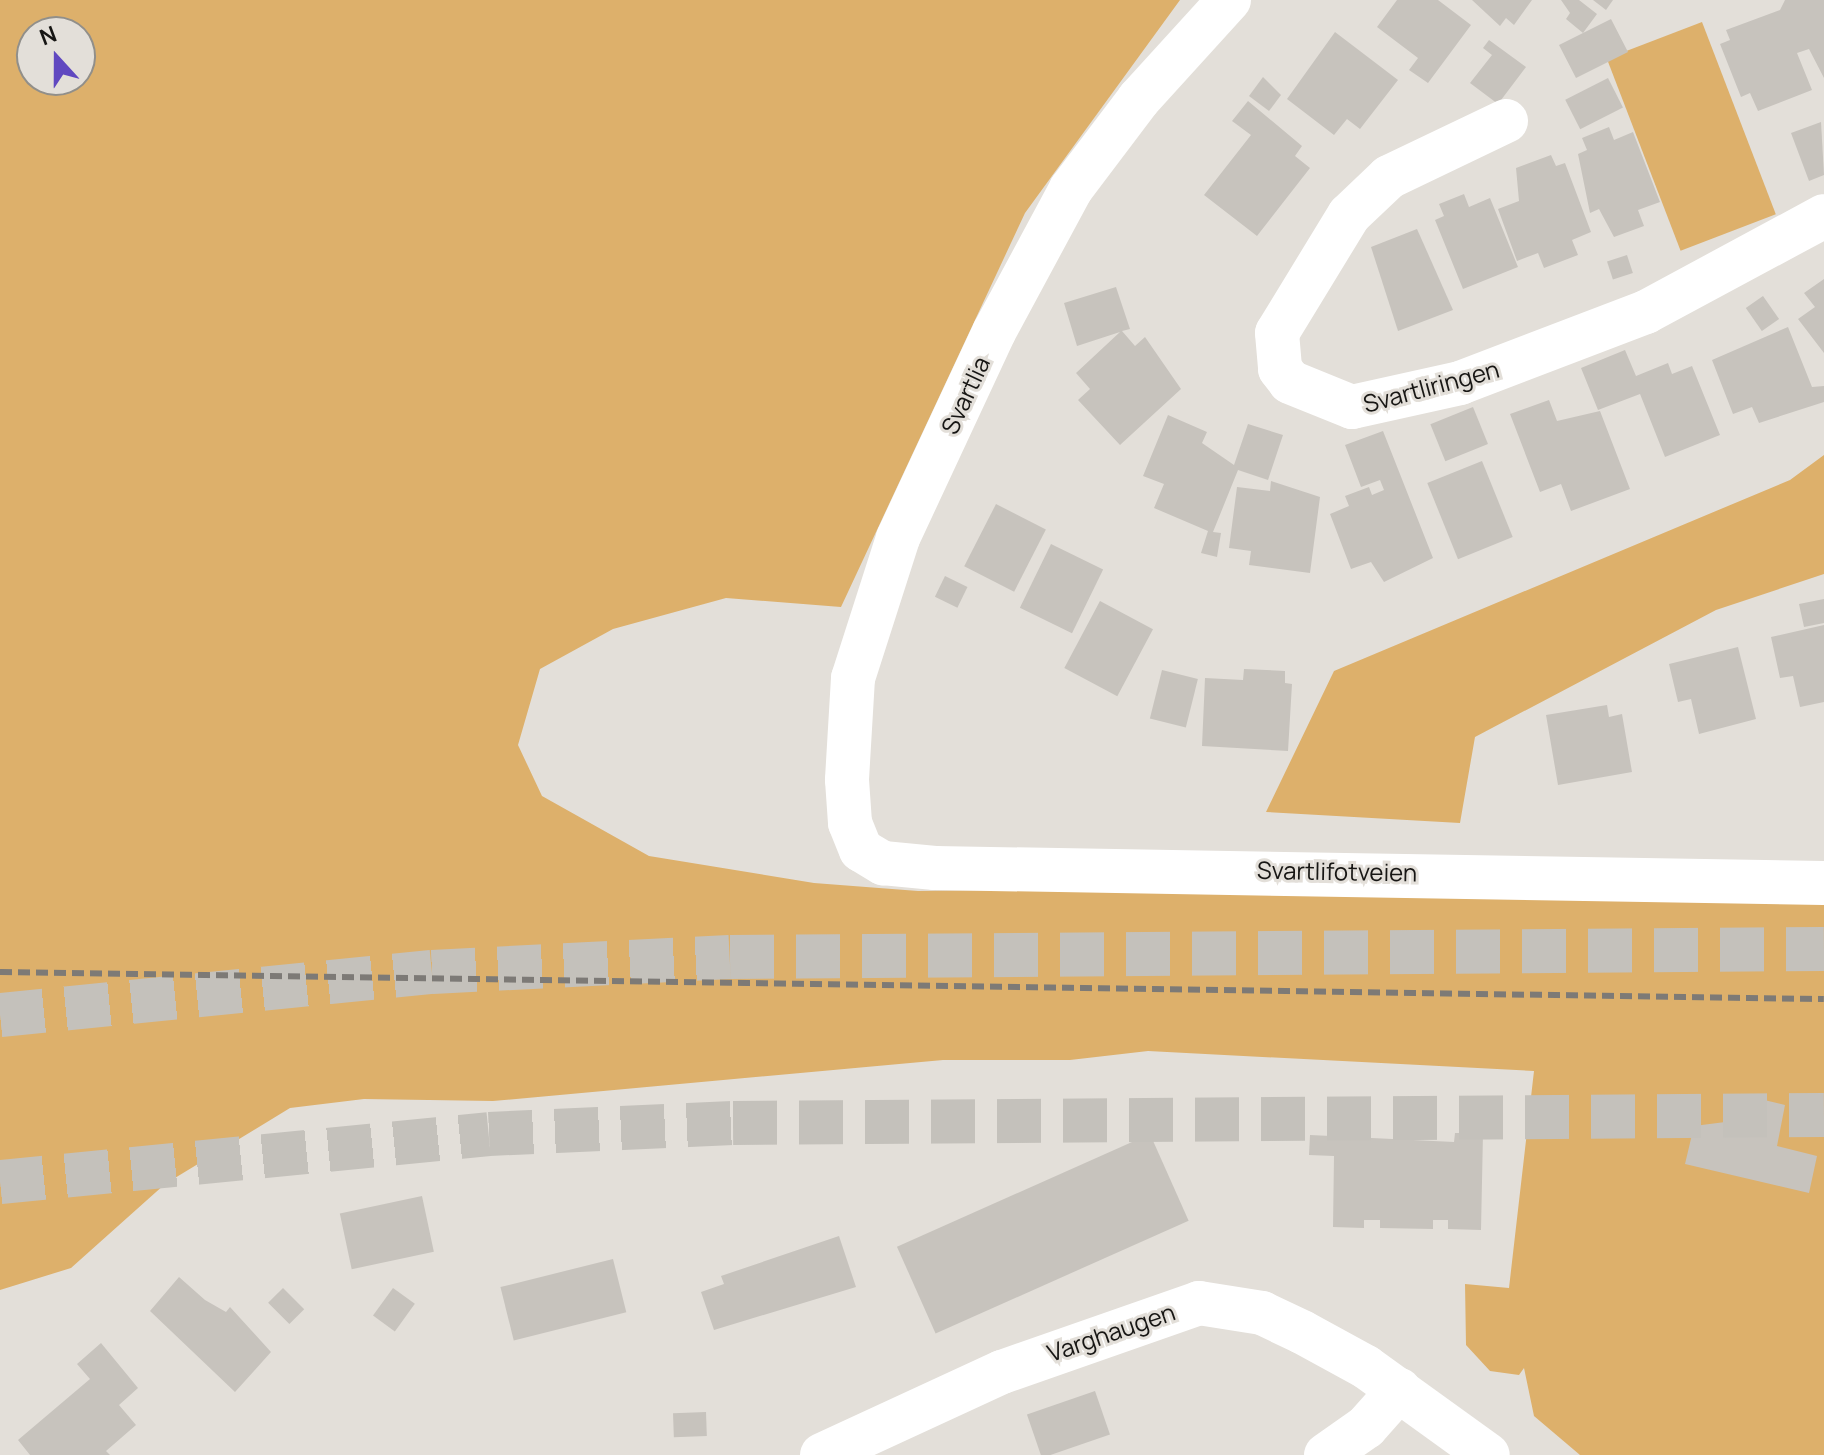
<!DOCTYPE html>
<style>
body{margin:0}
#map{position:relative;width:1824px;height:1455px;overflow:hidden;background:#e3dfd9;font-family:Manrope,sans-serif}
div>[style]{position:absolute}
[style*='--x']{left:calc(var(--x)*1px);top:calc(var(--y)*1px);width:calc(var(--w)*1px);rotate:calc(var(--a)*1deg)}
.green>*{inset:0;background:#ddb06b;transform-origin:0 0}
.building>*{inset:0;background:#c7c3bd;transform-origin:0 0}
.highway-tunnel>*{height:44px;margin-top:-22px;transform-origin:0;background:repeating-linear-gradient(90deg,#c4c1bb 0 44px,transparent 0 66px)}
.minor>*{height:44px;margin:-22px;padding:0 22px;transform-origin:22px;border-radius:22px;background:#fff}
.rail>*{height:6px;margin-top:-3px;transform-origin:0;background:repeating-linear-gradient(90deg,#7d7a76 0 12px,transparent 0 18px)}
span{translate:-50% -50%;white-space:nowrap;text-align:center;line-height:1.15;-webkit-text-stroke:6px #e3dfd9;paint-order:stroke}
.street-label{font-size:24px;color:#171614}
.north{position:absolute;left:16px;top:16px;width:80px;height:80px;box-sizing:border-box;background:#e3dfd9;border:2px solid #918f8a;border-radius:50%;rotate:339deg;font-size:22px;font-weight:700;line-height:32px;text-align:center;color:#171614}
.north::after{content:'';display:block;margin:auto;width:28px;height:36px;background:#6048c0;clip-path:polygon(50% 0,100% 100%,50% 72%,0 100%)}
</style>
<div id="map">
<div class="green">
<i style="clip-path:polygon(evenodd,0 0,1180px 0,1025px 213px,841px 607px,726px 598px,613px 629px,540px 669px,518px 745px,542px 796px,649px 856px,814px 883px,918px 891px,1195px 888px,1824px 903px,1824px 1455px,1580px 1455px,1534px 1416px,1524px 1368px,1519px 1375px,1490px 1371px,1466px 1345px,1465px 1284px,1509px 1288px,1534px 1071px,1148px 1051px,1070px 1060px,943px 1060px,493px 1101px,364px 1099px,290px 1108px,165px 1184px,71px 1268px,0 1290px,0 0,32px 32px,80px 32px,80px 80px,32px 80px,32px 32px)"></i>
<i style="left:1702px;top:22px;width:206px;height:102px;rotate:69deg"></i>
<i style="clip-path:polygon(1824px 455px,1824px 574px,1716px 610px,1475px 737px,1460px 823px,1266px 812px,1334px 671px,1790px 480px)"></i>
</div>
<div class="building">
<i style="clip-path:polygon(1397px 0,1438px 0,1471px 25px,1428px 83px,1409px 70px,1418px 58px,1377px 27px)"></i>
<i style="clip-path:polygon(1472px 0,1532px 0,1514px 25px,1506px 18px,1500px 26px)"></i>
<i style="clip-path:polygon(1561px 0,1579px 0,1597px 14px,1583px 33px,1611px 19px,1628px 52px,1576px 78px,1559px 45px,1583px 33px,1566px 19px,1570px 13px)"></i>
<i style="clip-path:polygon(1593px 0,1613px 0,1606px 10px)"></i>
<i style="clip-path:polygon(1785px 0,1824px 0,1824px 78px,1809px 49px,1797px 53px,1812px 90px,1758px 111px,1750px 93px,1741px 97px,1720px 44px,1730px 40px,1726px 30px,1780px 10px)"></i>
<i style="clip-path:polygon(1335px 32px,1398px 80px,1360px 129px,1347px 119px,1334px 135px,1287px 99px)"></i>
<i style="clip-path:polygon(1489px 40px,1526px 67px,1498px 104px,1470px 83px,1492px 55px,1483px 48px)"></i>
<i style="clip-path:polygon(1263px 77px,1281px 95px,1269px 111px,1249px 96px)"></i>
<i style="left:1608px;top:78px;width:33px;height:48px;rotate:63deg"></i>
<i style="clip-path:polygon(1248px 101px,1302px 146px,1295px 156px,1310px 168px,1257px 236px,1204px 195px,1251px 135px,1232px 121px)"></i>
<i style="clip-path:polygon(1821px 122px,1824px 175px,1809px 181px,1791px 133px)"></i>
<i style="clip-path:polygon(1609px 127px,1614px 140px,1633px 132px,1660px 202px,1638px 210px,1644px 226px,1614px 237px,1599px 209px,1590px 213px,1578px 154px,1587px 150px,1582px 138px)"></i>
<i style="clip-path:polygon(1551px 155px,1556px 166px,1565px 163px,1591px 232px,1572px 240px,1578px 255px,1544px 268px,1538px 253px,1517px 261px,1498px 209px,1519px 201px,1516px 168px)"></i>
<i style="clip-path:polygon(1464px 194px,1469px 207px,1490px 198px,1518px 267px,1463px 289px,1435px 220px,1444px 216px,1439px 204px)"></i>
<i style="clip-path:polygon(1417px 229px,1453px 310px,1398px 331px,1371px 247px)"></i>
<i style="left:1627px;top:255px;width:19px;height:21px;rotate:72deg"></i>
<i style="clip-path:polygon(1824px 279px,1824px 353px,1798px 319px,1815px 307px,1804px 293px)"></i>
<i style="clip-path:polygon(1116px 287px,1130px 329px,1122px 331px,1135px 346px,1145px 337px,1181px 389px,1120px 445px,1078px 400px,1090px 389px,1076px 373px,1120px 332px,1077px 346px,1064px 303px)"></i>
<i style="left:1763px;top:296px;width:28px;height:21px;rotate:55deg"></i>
<i style="clip-path:polygon(1788px 327px,1812px 387px,1824px 386px,1824px 402px,1759px 423px,1752px 407px,1733px 414px,1712px 360px)"></i>
<i style="clip-path:polygon(1625px 350px,1636px 376px,1668px 363px,1672px 374px,1692px 366px,1720px 435px,1665px 457px,1640px 394px,1598px 410px,1581px 368px)"></i>
<i style="clip-path:polygon(1549px 400px,1557px 421px,1600px 411px,1630px 489px,1571px 511px,1561px 484px,1540px 492px,1510px 414px)"></i>
<i style="left:1473px;top:407px;width:40px;height:46px;rotate:68deg"></i>
<i style="clip-path:polygon(1168px 415px,1207px 432px,1202px 443px,1234px 465px,1248px 424px,1283px 435px,1268px 480px,1238px 470px,1213px 532px,1221px 533px,1217px 557px,1201px 553px,1208px 531px,1154px 508px,1164px 484px,1143px 476px)"></i>
<i style="clip-path:polygon(1383px 431px,1433px 558px,1384px 582px,1371px 562px,1351px 569px,1330px 514px,1349px 506px,1345px 496px,1369px 487px,1372px 495px,1384px 490px,1380px 480px,1361px 487px,1345px 445px)"></i>
<i style="left:1482px;top:461px;width:82px;height:59px;rotate:68deg"></i>
<i style="clip-path:polygon(1271px 481px,1320px 497px,1310px 573px,1249px 565px,1251px 551px,1229px 548px,1237px 487px,1270px 491px)"></i>
<i style="left:996px;top:504px;width:56px;height:70px;rotate:27deg"></i>
<i style="left:1051px;top:544px;width:58px;height:71px;rotate:26deg"></i>
<i style="left:945px;top:576px;width:25px;height:23px;rotate:26deg"></i>
<i style="clip-path:polygon(1824px 599px,1824px 623px,1804px 627px,1799px 604px)"></i>
<i style="left:1100px;top:601px;width:60px;height:76px;rotate:28deg"></i>
<i style="clip-path:polygon(1824px 625px,1824px 702px,1800px 707px,1793px 676px,1780px 678px,1771px 637px)"></i>
<i style="clip-path:polygon(1738px 647px,1756px 719px,1699px 734px,1691px 699px,1678px 702px,1669px 664px)"></i>
<i style="clip-path:polygon(1244px 669px,1285px 671px,1285px 683px,1292px 684px,1288px 751px,1202px 746px,1205px 678px,1243px 680px)"></i>
<i style="left:1162px;top:670px;width:37px;height:50px;rotate:14deg"></i>
<i style="clip-path:polygon(1607px 705px,1609px 717px,1622px 714px,1632px 772px,1558px 785px,1546px 715px)"></i>
<i style="clip-path:polygon(1739px 1094px,1785px 1105px,1777px 1146px,1817px 1156px,1809px 1193px,1685px 1164px,1694px 1126px,1733px 1121px)"></i>
<i style="clip-path:polygon(1455px 1133px,1483px 1133px,1481px 1230px,1448px 1229px,1448px 1220px,1433px 1220px,1433px 1229px,1380px 1228px,1380px 1220px,1364px 1220px,1364px 1228px,1333px 1227px,1334px 1156px,1309px 1155px,1310px 1135px,1454px 1142px)"></i>
<i style="left:1150px;top:1134px;width:95px;height:277px;rotate:66deg"></i>
<i style="left:422px;top:1196px;width:57px;height:84px;rotate:78deg"></i>
<i style="clip-path:polygon(839px 1236px,856px 1287px,714px 1330px,701px 1292px,724px 1284px,721px 1276px)"></i>
<i style="left:613px;top:1259px;width:55px;height:116px;rotate:76deg"></i>
<i style="clip-path:polygon(179px 1277px,205px 1300px,226px 1312px,230px 1307px,271px 1352px,235px 1392px,150px 1311px)"></i>
<i style="left:283px;top:1288px;width:30px;height:21px;rotate:45deg"></i>
<i style="left:393px;top:1288px;width:27px;height:34px;rotate:36deg"></i>
<i style="clip-path:polygon(101px 1343px,138px 1388px,119px 1405px,136px 1425px,106px 1451px,110px 1455px,30px 1455px,18px 1440px,90px 1379px,77px 1364px)"></i>
<i style="left:1095px;top:1391px;width:46px;height:72px;rotate:71deg"></i>
<i style="left:706px;top:1412px;width:24px;height:33px;rotate:88deg"></i>
</div>
<div class="highway-tunnel">
<i style="--x:0;--y:1015;--w:434;--a:-5.7"></i>
<i style="--x:432;--y:972;--w:298;--a:-2.9"></i>
<i style="--x:730;--y:957;--w:1094;--a:-0.42"></i>
<i style="--x:0;--y:1182;--w:491;--a:-5.6"></i>
<i style="--x:489;--y:1134;--w:244;--a:-2.6"></i>
<i style="--x:733;--y:1123;--w:1091;--a:-0.42"></i>
</div>
<div class="minor">
<i style="--x:1229;--y:0;--w:134;--a:132.3"></i>
<i style="--x:1139;--y:99;--w:113;--a:127.1"></i>
<i style="--x:1071;--y:189;--w:162;--a:118.3"></i>
<i style="--x:994;--y:332;--w:227;--a:115"></i>
<i style="--x:898;--y:538;--w:147;--a:107.8"></i>
<i style="--x:853;--y:678;--w:102;--a:93.4"></i>
<i style="--x:847;--y:780;--w:43;--a:86"></i>
<i style="--x:850;--y:823;--w:29;--a:68"></i>
<i style="--x:861;--y:850;--w:26;--a:31"></i>
<i style="--x:883;--y:863;--w:52;--a:5.5"></i>
<i style="--x:935;--y:868;--w:889;--a:0.97"></i>
<i style="--x:1506;--y:121;--w:130;--a:154.4"></i>
<i style="--x:1389;--y:177;--w:55;--a:136.5"></i>
<i style="--x:1349;--y:215;--w:138;--a:121.4"></i>
<i style="--x:1277;--y:333;--w:36;--a:85"></i>
<i style="--x:1280;--y:369;--w:16;--a:52"></i>
<i style="--x:1290;--y:382;--w:67;--a:22"></i>
<i style="--x:1352;--y:407;--w:111;--a:-12.5"></i>
<i style="--x:1460;--y:383;--w:199;--a:-20.9"></i>
<i style="--x:1646;--y:312;--w:202;--a:-28.3"></i>
<i style="--x:822;--y:1455;--w:198;--a:-24.8"></i>
<i style="--x:1002;--y:1372;--w:209;--a:-19.3"></i>
<i style="--x:1199;--y:1303;--w:64;--a:9"></i>
<i style="--x:1262;--y:1313;--w:44;--a:25.4"></i>
<i style="--x:1302;--y:1332;--w:73;--a:28.7"></i>
<i style="--x:1366;--y:1367;--w:150;--a:35.8"></i>
<i style="--x:1326;--y:1455;--w:49;--a:-35"></i>
<i style="--x:1366;--y:1427;--w:50;--a:-48.3"></i>
</div>
<div class="rail">
<i style="--x:0;--y:972;--w:1824;--a:0.85"></i>
</div>
<div class="street-label">
<span style="left:1431px;top:386px;rotate:-15deg">Svartliringen</span>
<span style="left:965px;top:395px;rotate:-65deg">Svartlia</span>
<span style="left:1337px;top:871px;rotate:1deg">Svartlifotveien</span>
<span style="left:1111px;top:1332px;rotate:-19deg">Varghaugen</span>
</div>
<div class="north">N</div>
</div>
